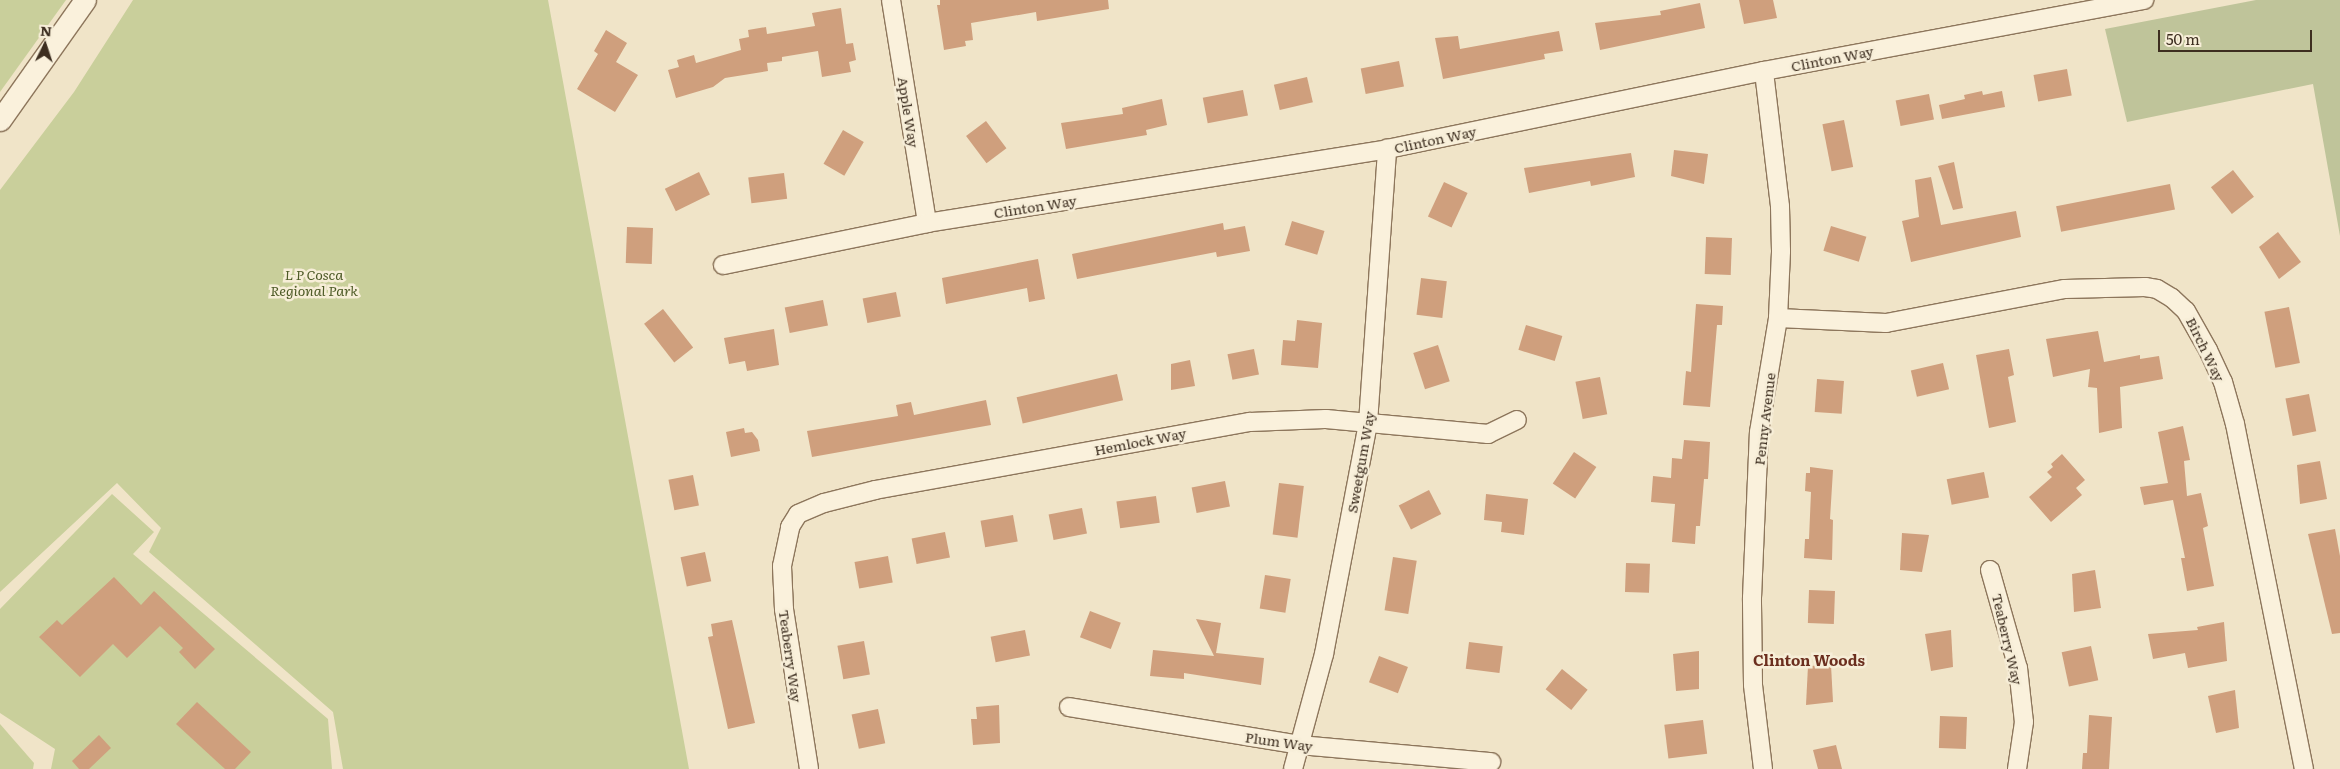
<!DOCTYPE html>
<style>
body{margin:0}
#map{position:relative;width:2340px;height:769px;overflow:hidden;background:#f0e4c8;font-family:Literata,serif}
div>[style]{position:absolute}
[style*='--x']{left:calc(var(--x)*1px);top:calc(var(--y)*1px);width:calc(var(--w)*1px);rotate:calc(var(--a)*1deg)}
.green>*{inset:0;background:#c9cf9b}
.cemetery>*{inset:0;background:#bfc49a}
.building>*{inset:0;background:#cf9f7d;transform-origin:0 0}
.roads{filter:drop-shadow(1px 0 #8d765c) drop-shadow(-1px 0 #8d765c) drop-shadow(0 1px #8d765c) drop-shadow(0 -1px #8d765c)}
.minor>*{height:18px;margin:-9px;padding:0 9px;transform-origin:9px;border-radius:9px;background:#faf1dc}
.tertiary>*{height:21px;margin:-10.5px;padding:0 10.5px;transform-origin:10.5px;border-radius:10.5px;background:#faf1dc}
span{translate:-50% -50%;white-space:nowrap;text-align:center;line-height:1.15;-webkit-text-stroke:5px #f7eed8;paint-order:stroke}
.street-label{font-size:14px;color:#3d2e20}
.park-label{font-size:14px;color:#4d5a26;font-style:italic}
.neighbourhood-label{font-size:15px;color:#6b2e1e;font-weight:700}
.north{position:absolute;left:20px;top:20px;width:50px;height:50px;-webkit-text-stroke:4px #f7eed8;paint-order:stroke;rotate:4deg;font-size:14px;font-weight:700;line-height:20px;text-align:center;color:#3d2e20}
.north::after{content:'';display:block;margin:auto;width:18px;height:22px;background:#3d2e20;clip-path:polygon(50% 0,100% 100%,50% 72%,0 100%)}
.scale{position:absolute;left:2158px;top:30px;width:154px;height:22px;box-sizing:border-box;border:2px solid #3d2e20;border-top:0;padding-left:6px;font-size:15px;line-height:18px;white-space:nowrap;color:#3d2e20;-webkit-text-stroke:4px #f7eed8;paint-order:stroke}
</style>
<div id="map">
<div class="green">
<i style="clip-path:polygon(0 0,66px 0,0 92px)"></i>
<i style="clip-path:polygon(133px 0,548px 0,689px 769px,343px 769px,333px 712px,149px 552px,161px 528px,117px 483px,0 592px,0 190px,74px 92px)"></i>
<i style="clip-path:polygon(112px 494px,154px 532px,133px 554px,328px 719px,332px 769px,51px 769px,55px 749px,0 713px,0 609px)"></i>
<i style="clip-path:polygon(0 724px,34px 763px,33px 769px,0 769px)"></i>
</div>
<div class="cemetery">
<i style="clip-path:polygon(2256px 0,2340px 0,2340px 236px,2313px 84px,2127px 122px,2105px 29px)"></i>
</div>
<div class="building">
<i style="clip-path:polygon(940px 0,1108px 0,1109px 9px,1037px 21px,1036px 12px,971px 23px,973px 40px,965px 41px,966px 46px,944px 50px,937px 5px,940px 5px)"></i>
<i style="clip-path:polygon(1739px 0,1773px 0,1777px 18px,1744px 24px)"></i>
<i style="clip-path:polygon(1700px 3px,1705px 28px,1600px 50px,1595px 23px,1661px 15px,1660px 11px)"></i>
<i style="clip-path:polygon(841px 8px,846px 44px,853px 43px,856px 60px,849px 62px,851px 72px,822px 77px,818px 51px,782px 57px,782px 61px,767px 63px,768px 71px,725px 78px,713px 87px,676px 98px,668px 70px,679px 67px,677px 60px,694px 55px,696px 63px,741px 50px,739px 39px,749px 37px,748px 30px,766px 27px,767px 34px,815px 26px,812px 13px)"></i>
<i style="clip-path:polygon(606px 30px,627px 43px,616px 62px,638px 75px,615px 112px,577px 89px,598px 54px,594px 51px)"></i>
<i style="clip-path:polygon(1559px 31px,1563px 51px,1544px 54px,1545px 59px,1443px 79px,1435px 38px,1458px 36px,1460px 49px)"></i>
<i style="left:1399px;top:61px;width:26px;height:39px;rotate:79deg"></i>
<i style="left:2067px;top:69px;width:27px;height:34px;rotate:80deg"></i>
<i style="left:1307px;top:77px;width:26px;height:34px;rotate:77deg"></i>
<i style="left:1243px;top:90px;width:26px;height:41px;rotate:79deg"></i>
<i style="clip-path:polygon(1982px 91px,1983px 95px,2002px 91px,2005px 107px,1942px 119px,1939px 105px,1965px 99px,1964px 95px)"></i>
<i style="left:1929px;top:94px;width:26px;height:34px;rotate:79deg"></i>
<i style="clip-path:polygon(1162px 99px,1167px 125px,1146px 130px,1147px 135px,1066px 149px,1061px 123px,1123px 114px,1122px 108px)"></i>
<i style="left:1844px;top:120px;width:48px;height:22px;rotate:79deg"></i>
<i style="left:986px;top:121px;width:34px;height:25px;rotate:53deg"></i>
<i style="left:843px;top:130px;width:24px;height:39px;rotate:30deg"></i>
<i style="clip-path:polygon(1674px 150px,1708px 154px,1704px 184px,1671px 176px)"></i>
<i style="clip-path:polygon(1631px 153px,1635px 177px,1591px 186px,1590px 181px,1529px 193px,1524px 168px)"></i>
<i style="clip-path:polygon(1954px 162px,1963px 208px,1953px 210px,1938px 166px)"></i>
<i style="left:2233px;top:170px;width:34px;height:28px;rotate:52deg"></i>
<i style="left:699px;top:172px;width:25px;height:38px;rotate:64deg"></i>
<i style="left:784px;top:173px;width:26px;height:36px;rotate:83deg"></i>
<i style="clip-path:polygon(1931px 177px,1941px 225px,2016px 211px,2021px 237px,1911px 262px,1902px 221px,1919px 217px,1915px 180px)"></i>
<i style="left:1444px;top:182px;width:26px;height:38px;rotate:25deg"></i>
<i style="left:2170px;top:184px;width:26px;height:116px;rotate:79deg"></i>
<i style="left:1292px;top:221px;width:34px;height:25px;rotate:17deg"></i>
<i style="clip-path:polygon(1223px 223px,1224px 230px,1245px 226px,1250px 251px,1217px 257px,1216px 252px,1077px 279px,1072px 254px)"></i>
<i style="left:1831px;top:226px;width:37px;height:26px;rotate:17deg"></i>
<i style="left:627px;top:227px;width:26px;height:36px;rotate:2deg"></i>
<i style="clip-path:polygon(2278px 232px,2301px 262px,2279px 279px,2259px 247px)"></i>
<i style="left:1706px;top:237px;width:26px;height:37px;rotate:2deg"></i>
<i style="clip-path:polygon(1038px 259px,1045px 299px,1029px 302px,1027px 288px,946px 304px,942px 278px)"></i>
<i style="left:1421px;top:278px;width:26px;height:37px;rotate:7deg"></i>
<i style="left:896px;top:292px;width:25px;height:34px;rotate:79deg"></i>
<i style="left:823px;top:300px;width:26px;height:39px;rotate:79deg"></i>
<i style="clip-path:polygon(1696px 304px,1723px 306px,1722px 325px,1717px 325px,1710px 407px,1683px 405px,1686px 371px,1691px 372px)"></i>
<i style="left:2289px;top:307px;width:57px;height:25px;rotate:79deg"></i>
<i style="left:663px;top:309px;width:49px;height:24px;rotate:52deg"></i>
<i style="clip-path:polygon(1297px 320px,1322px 323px,1318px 368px,1281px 365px,1283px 340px,1295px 341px)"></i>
<i style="left:1526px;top:325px;width:38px;height:26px;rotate:17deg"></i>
<i style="clip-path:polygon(774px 329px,779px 365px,747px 371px,745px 361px,729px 364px,724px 338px)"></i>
<i style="clip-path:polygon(2098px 331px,2104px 362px,2140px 355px,2140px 359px,2159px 356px,2163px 379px,2120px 387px,2122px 428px,2099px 433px,2097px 388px,2088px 387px,2090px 369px,2053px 377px,2046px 339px)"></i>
<i style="left:1438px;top:345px;width:38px;height:26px;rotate:72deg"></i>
<i style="left:1254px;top:349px;width:26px;height:27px;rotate:79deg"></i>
<i style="clip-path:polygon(2009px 349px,2014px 375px,2008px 377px,2016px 422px,1989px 428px,1976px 355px)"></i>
<i style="clip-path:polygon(1190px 360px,1195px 386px,1171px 390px,1171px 364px)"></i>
<i style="left:1943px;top:363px;width:27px;height:33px;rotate:77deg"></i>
<i style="left:1117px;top:374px;width:27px;height:103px;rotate:77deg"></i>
<i style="left:1600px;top:377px;width:38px;height:25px;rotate:79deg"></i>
<i style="left:1817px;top:379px;width:27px;height:33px;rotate:4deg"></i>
<i style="left:2309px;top:394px;width:38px;height:24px;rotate:79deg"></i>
<i style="clip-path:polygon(986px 400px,991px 425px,812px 457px,807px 431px,898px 416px,896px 405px,911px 402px,914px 415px)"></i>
<i style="clip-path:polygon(2183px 426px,2190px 460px,2184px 461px,2187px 496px,2201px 493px,2208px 526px,2203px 528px,2214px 586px,2187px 591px,2181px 558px,2185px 558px,2173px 500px,2144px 505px,2140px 487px,2168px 483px,2158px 432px)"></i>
<i style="clip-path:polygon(744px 428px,745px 433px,752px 432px,758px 440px,760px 451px,731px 457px,726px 432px)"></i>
<i style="clip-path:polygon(1684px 440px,1710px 442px,1708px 479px,1704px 479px,1700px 526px,1696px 526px,1695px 544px,1672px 542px,1675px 504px,1651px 502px,1653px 476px,1671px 478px,1672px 458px,1682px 459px)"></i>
<i style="left:1574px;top:452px;width:27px;height:38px;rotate:34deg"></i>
<i style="clip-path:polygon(2062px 454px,2085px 480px,2076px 488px,2082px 495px,2051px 522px,2029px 497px,2052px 477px,2047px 472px,2053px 467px,2051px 464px)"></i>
<i style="clip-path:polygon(2320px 461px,2327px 499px,2300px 504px,2297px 465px)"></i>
<i style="clip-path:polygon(1810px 467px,1833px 470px,1830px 519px,1833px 520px,1832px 560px,1804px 558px,1805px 539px,1809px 539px,1811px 492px,1805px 491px,1806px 473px,1810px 473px)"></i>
<i style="left:1984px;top:472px;width:26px;height:38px;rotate:79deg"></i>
<i style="left:693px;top:475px;width:31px;height:25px;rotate:79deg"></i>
<i style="left:1225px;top:481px;width:26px;height:34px;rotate:79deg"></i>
<i style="left:1279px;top:483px;width:25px;height:52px;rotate:7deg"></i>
<i style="left:1429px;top:490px;width:27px;height:34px;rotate:63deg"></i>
<i style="clip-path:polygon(1486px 494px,1528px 499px,1524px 535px,1501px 532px,1502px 522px,1484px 520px)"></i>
<i style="left:1156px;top:496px;width:27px;height:40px;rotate:82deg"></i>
<i style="left:1082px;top:508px;width:26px;height:34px;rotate:79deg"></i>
<i style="left:1013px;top:515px;width:27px;height:33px;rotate:80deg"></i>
<i style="clip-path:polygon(2335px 529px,2340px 556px,2340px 633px,2332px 634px,2308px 534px)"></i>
<i style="left:945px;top:532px;width:26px;height:34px;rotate:79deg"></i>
<i style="clip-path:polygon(1902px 533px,1929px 535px,1922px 572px,1900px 570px)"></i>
<i style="left:705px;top:552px;width:30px;height:25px;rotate:78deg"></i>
<i style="left:888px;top:556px;width:27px;height:34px;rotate:80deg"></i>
<i style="left:1393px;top:557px;width:24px;height:54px;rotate:9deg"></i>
<i style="left:1626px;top:563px;width:24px;height:29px;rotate:2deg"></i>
<i style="clip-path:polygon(2095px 570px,2101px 608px,2074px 612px,2072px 574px)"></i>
<i style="left:1265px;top:575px;width:26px;height:34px;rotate:9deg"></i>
<i style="clip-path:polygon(114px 577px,141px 605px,154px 591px,215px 649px,195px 669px,179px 652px,183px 648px,160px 626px,127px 658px,113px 644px,80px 677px,39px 637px,57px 620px,62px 625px)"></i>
<i style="left:1809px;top:590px;width:26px;height:33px;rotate:2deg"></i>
<i style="left:1090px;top:611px;width:33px;height:28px;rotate:21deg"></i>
<i style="clip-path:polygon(1196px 619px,1221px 623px,1216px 653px,1264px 658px,1261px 685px,1184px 673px,1184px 679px,1150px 676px,1153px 650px,1214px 656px)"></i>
<i style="clip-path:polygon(732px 620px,755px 723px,728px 729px,708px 637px,713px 636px,711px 624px)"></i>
<i style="clip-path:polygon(2224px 622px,2227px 661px,2188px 668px,2185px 653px,2153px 659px,2148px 634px,2198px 630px,2197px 627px)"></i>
<i style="left:1025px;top:630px;width:26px;height:35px;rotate:79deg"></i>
<i style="clip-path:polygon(1951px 630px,1953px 667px,1931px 671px,1925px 634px)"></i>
<i style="left:864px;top:641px;width:34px;height:27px;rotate:80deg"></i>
<i style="left:1469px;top:642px;width:34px;height:27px;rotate:7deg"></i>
<i style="left:2091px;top:646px;width:35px;height:30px;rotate:78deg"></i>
<i style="clip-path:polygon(1699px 651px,1699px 689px,1676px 691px,1673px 654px)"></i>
<i style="left:1379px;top:656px;width:31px;height:28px;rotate:21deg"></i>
<i style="clip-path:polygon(1831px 665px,1833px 702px,1806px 705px,1808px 666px)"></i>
<i style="left:1562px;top:669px;width:33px;height:26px;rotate:39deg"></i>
<i style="clip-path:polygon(2235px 690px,2239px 728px,2216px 733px,2208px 696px)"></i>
<i style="clip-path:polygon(197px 702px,251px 752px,235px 769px,225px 769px,176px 724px)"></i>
<i style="clip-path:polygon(999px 705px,1000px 743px,973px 745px,971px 719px,977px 719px,976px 707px)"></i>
<i style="left:878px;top:709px;width:35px;height:27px;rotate:78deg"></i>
<i style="clip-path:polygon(2089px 715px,2112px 717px,2109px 769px,2082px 769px,2083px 753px,2087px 753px)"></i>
<i style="left:1940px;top:716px;width:27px;height:32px;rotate:2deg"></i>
<i style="left:1703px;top:720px;width:34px;height:39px;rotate:83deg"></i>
<i style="clip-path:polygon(99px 735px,111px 748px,89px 769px,79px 769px,72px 761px)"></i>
<i style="clip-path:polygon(1836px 745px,1842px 769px,1818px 769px,1813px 750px)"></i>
</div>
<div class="roads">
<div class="minor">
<i style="--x:891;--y:0;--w:226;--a:80.8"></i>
<i style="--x:723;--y:265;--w:208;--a:-11.6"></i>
<i style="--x:927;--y:223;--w:466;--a:-9.1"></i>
<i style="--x:1387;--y:149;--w:385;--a:-11.7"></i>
<i style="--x:1764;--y:71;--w:387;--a:-10.6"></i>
<i style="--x:1778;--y:318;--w:108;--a:2.7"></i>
<i style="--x:1886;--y:323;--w:182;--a:-10.8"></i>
<i style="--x:2065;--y:289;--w:80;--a:-1.4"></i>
<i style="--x:2145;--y:287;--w:12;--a:9"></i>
<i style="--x:2157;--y:289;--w:17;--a:31"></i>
<i style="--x:2172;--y:298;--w:19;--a:43"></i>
<i style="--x:2186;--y:311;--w:45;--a:60.6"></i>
<i style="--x:2208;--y:350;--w:35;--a:65"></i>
<i style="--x:2223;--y:382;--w:44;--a:74.1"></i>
<i style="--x:2235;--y:424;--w:352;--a:78.7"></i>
<i style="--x:1990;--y:570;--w:102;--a:74.1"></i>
<i style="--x:2018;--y:668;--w:54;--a:83.7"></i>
<i style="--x:2024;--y:722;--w:48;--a:98.5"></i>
<i style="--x:1069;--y:707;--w:234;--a:9.3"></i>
<i style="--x:1300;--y:745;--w:192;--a:5.1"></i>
<i style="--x:809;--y:769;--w:162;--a:-98.9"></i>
<i style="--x:784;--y:609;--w:43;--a:-92.7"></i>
<i style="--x:782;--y:566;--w:40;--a:-78"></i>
<i style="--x:790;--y:527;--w:15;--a:-58"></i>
<i style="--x:798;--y:514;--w:28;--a:-23"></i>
<i style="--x:824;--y:503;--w:53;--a:-14.3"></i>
<i style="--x:875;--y:490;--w:381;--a:-10.3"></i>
<i style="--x:1250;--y:422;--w:76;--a:-2.3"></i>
<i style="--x:1326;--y:419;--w:163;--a:5.3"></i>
<i style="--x:1488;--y:434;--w:32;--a:-26"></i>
<i style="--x:1293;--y:769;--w:119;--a:-74.9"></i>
<i style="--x:1324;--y:654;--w:235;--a:-79.2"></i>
<i style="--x:1368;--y:423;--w:275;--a:-86"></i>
<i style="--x:1763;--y:769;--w:85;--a:-96.8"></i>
<i style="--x:1753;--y:685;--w:87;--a:-90.7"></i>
<i style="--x:1752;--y:598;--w:166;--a:-87.6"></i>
<i style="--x:1759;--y:432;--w:116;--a:-80.5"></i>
<i style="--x:1778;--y:318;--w:67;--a:-87.4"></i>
<i style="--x:1781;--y:251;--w:45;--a:-91.3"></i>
<i style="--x:1780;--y:206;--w:136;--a:-96.8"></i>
</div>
<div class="tertiary">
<i style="--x:0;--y:120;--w:147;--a:-54.7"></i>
</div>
</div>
<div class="street-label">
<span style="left:1832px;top:58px;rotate:-11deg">Clinton Way</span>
<span style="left:909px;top:112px;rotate:81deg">Apple Way</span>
<span style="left:1435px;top:139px;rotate:-12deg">Clinton Way</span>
<span style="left:1035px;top:206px;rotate:-9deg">Clinton Way</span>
<span style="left:2206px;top:349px;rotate:64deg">Birch Way</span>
<span style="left:1764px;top:419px;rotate:-83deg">Penny Avenue</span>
<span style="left:1140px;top:441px;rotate:-11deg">Hemlock Way</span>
<span style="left:1360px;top:462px;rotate:-80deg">Sweetgum Way</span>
<span style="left:2008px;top:639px;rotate:77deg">Teaberry Way</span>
<span style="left:791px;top:656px;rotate:82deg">Teaberry Way</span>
<span style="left:1279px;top:741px;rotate:8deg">Plum Way</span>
</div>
<div class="park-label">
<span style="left:314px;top:282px">L P Cosca<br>Regional Park</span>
</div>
<div class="neighbourhood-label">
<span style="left:1809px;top:660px">Clinton Woods</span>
</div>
<div class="north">N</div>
<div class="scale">50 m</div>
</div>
